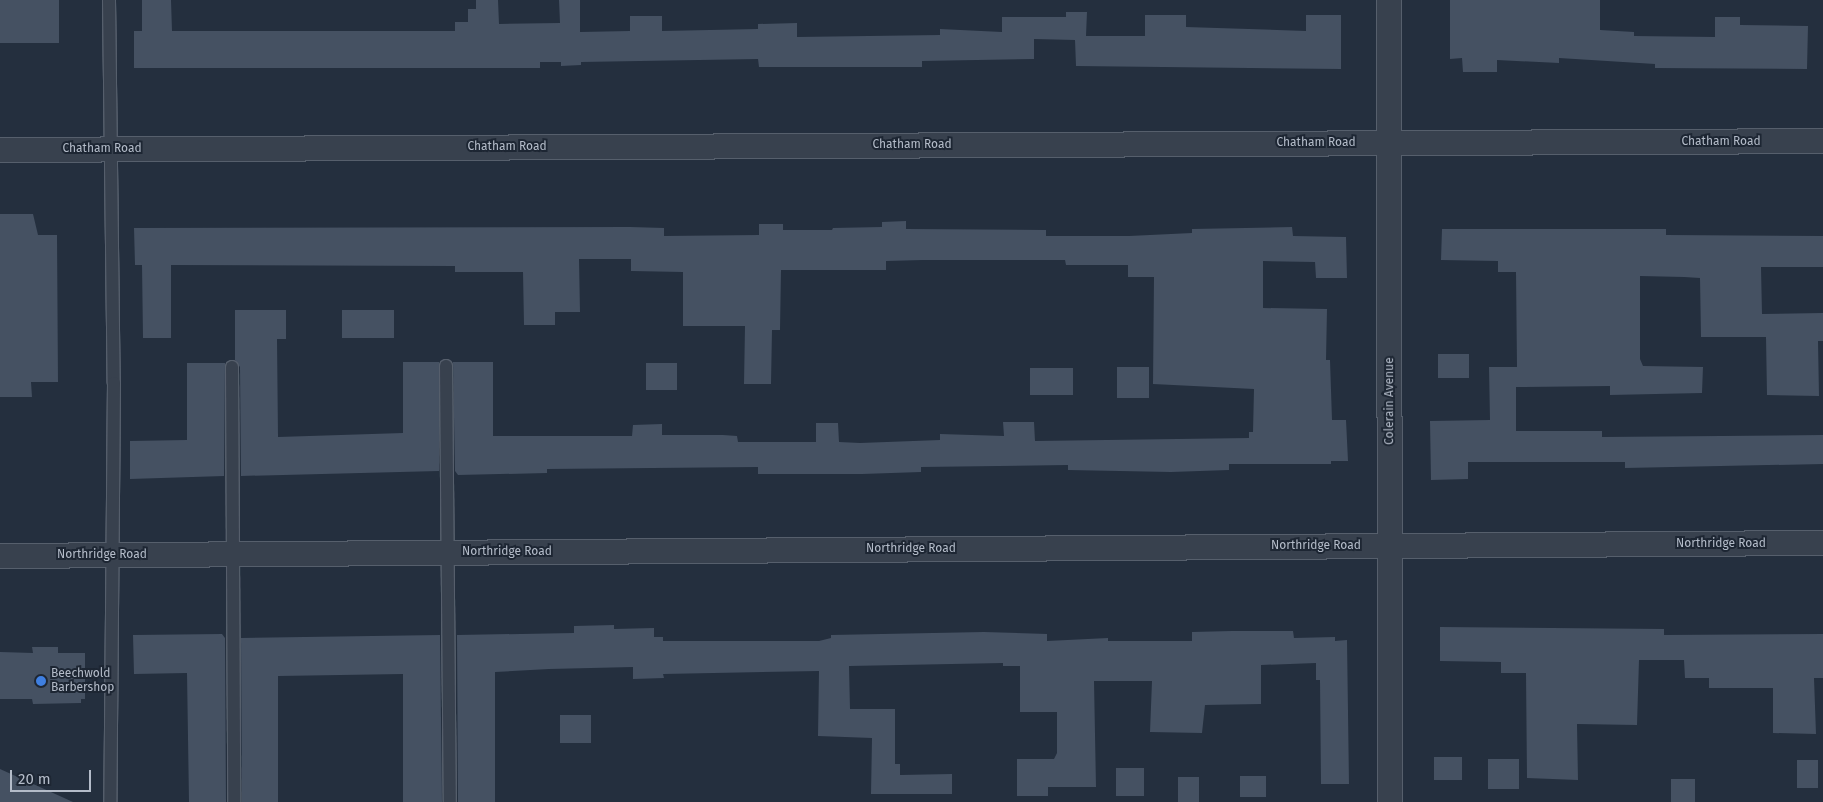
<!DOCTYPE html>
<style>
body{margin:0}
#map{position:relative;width:1823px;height:802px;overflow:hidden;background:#242f3e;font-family:"Fira Sans",sans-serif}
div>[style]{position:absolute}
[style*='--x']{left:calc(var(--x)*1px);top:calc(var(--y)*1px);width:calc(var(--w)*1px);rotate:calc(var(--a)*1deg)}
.building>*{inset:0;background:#455162;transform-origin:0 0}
.roads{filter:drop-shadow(1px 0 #565f6c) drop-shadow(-1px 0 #565f6c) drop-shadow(0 1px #565f6c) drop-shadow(0 -1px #565f6c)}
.lane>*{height:12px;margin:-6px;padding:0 6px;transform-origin:6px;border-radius:6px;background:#38414e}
.street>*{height:24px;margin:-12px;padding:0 12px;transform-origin:12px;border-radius:12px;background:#38414e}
.dots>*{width:14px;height:14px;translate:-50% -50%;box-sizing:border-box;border:2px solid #1d2633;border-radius:50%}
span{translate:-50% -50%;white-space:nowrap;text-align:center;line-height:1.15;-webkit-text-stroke:4px #1d2633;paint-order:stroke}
.street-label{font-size:12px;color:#b4bcc9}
.poi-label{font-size:12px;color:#b4bcc9}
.left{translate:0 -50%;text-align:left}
.scale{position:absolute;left:10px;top:770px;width:81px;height:22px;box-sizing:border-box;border:2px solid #b4bcc9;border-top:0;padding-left:6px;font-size:15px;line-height:18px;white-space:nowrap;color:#b4bcc9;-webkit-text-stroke:4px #1d2633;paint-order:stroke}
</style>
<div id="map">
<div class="building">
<i style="left:0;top:0;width:59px;height:43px"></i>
<i style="clip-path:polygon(142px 0,171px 0,172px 31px,455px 31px,455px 22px,468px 22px,468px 9px,476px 9px,476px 0,498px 0,499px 24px,560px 23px,559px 0,580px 0,580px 32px,630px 31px,630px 16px,662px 16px,662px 31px,758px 29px,758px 24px,797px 23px,797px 37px,940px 35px,940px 29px,1002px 32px,1002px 17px,1066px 17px,1066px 12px,1087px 12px,1086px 36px,1145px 36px,1145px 15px,1186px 15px,1186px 27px,1306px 31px,1306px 15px,1341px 15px,1341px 69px,1076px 66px,1075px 40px,1034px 39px,1034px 59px,922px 61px,922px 67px,759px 67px,758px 59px,581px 62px,581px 65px,561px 66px,561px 62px,540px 62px,540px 68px,134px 68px,134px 31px,142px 31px)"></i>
<i style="clip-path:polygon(1450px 0,1600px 0,1600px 30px,1634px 32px,1634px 36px,1715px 37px,1715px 17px,1740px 17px,1740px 25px,1808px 26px,1807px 69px,1655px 68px,1655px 64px,1559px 58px,1559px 63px,1497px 60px,1497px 72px,1463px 72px,1462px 58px,1450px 59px)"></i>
<i style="clip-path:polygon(0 214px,33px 214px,38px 235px,57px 235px,58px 382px,31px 382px,32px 397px,0 397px)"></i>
<i style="clip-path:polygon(906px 221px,906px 229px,1046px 230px,1046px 236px,1129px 236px,1192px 233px,1192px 229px,1292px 227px,1293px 236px,1346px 237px,1347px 278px,1316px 278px,1315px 262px,1263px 261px,1263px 308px,1327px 309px,1326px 360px,1330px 360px,1332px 420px,1346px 420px,1348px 461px,1331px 461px,1331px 464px,1229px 464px,1229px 470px,1171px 472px,1068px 470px,1068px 465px,921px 467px,921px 472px,862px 474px,758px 474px,758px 467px,547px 469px,547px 473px,458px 475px,455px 471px,453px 362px,493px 362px,493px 436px,632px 436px,633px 425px,662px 424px,662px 435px,723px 435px,737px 436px,738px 442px,816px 442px,816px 423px,838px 423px,839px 442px,860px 443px,940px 440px,940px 434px,1004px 436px,1003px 422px,1034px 422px,1035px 441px,1249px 438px,1249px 432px,1253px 432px,1254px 389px,1153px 384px,1154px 277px,1128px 277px,1128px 265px,1066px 265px,1065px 260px,923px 260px,886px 261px,886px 270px,781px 270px,780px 330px,772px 330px,771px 384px,744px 384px,745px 326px,683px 326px,683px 272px,631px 271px,631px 259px,579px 259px,580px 312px,555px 312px,555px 325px,524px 325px,523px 272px,455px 272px,455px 266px,171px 265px,171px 338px,143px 338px,142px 265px,135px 265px,134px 228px,630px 227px,664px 228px,664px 236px,759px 235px,759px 224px,783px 224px,783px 230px,832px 230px,833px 228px,882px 227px,882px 222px)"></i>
<i style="clip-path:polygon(1442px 229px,1666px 229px,1666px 235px,1823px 236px,1823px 267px,1761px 267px,1762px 314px,1823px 313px,1823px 341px,1818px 341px,1819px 396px,1767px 395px,1766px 337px,1701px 337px,1700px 278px,1684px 277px,1640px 276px,1640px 359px,1643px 366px,1703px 367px,1702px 393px,1610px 395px,1610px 386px,1516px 387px,1516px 431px,1602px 431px,1602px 437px,1823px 435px,1823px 464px,1625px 468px,1625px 462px,1468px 462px,1468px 479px,1431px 480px,1430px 421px,1490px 420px,1489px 367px,1517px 367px,1516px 272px,1498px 272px,1498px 261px,1441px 260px)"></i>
<i style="clip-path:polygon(235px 310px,286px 310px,286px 339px,277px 339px,278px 437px,403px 433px,403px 362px,439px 362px,439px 471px,241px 476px,240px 367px,235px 360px)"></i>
<i style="left:342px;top:310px;width:52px;height:28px"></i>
<i style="left:1469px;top:354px;width:24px;height:31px;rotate:90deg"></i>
<i style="clip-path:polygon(187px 363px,225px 363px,224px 476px,130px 479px,130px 441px,187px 440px)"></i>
<i style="left:646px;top:363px;width:31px;height:27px"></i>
<i style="left:1117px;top:367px;width:32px;height:31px"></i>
<i style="left:1030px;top:368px;width:43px;height:27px"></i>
<i style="clip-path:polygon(614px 625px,614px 629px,654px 628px,654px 637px,663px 637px,663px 641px,819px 641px,831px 638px,831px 635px,984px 632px,1047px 634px,1047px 641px,1108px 638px,1108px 641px,1192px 641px,1192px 632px,1232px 631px,1293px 631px,1294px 638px,1335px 637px,1335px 641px,1347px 640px,1349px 784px,1321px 784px,1320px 680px,1316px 680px,1316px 663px,1261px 665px,1261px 704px,1205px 705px,1202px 733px,1150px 732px,1152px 681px,1094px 681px,1096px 787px,1048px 787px,1048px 796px,1017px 796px,1017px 759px,1054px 759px,1057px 753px,1057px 712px,1020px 712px,1020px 666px,1003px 666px,1003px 663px,849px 666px,850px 709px,895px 709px,895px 764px,900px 764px,900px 775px,952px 774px,952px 794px,871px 794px,872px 738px,818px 736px,819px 671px,663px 674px,664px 678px,633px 679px,633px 667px,549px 669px,495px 672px,495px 802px,458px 802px,457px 635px,574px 633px,574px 626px)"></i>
<i style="clip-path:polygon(1440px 627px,1664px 629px,1664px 635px,1823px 634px,1823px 678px,1814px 678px,1816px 734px,1773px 733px,1773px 688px,1709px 688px,1709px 678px,1685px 678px,1684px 660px,1639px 660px,1637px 725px,1577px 724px,1578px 780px,1527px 778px,1526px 673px,1501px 673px,1501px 662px,1440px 661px)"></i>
<i style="clip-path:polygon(222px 634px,225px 638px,226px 802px,189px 802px,187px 673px,134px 674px,133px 635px)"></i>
<i style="clip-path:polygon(440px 635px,442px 802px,403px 802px,403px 674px,278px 676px,278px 802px,242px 802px,241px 638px)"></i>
<i style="clip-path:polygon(32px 647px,58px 647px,58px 653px,85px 653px,85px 699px,81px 699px,81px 703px,33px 704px,32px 699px,0 699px,0 652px,33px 653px)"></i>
<i style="left:560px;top:715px;width:31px;height:28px"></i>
<i style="left:1434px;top:757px;width:28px;height:23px"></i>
<i style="left:1519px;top:759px;width:30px;height:31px;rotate:90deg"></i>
<i style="left:1797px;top:760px;width:21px;height:28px"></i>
<i style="left:1144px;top:768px;width:28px;height:28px;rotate:90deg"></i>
<i style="clip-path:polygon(0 769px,73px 802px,0 802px)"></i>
<i style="left:1266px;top:776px;width:21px;height:26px;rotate:90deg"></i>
<i style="left:1178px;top:777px;width:21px;height:25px"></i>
<i style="left:1671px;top:779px;width:24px;height:23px"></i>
</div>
<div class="roads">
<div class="lane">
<i style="--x:109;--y:0;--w:383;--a:89.3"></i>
<i style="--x:114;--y:383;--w:419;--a:90.5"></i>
<i style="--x:446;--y:366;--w:436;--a:89.5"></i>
<i style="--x:232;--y:367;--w:435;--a:89.7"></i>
</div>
<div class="street">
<i style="--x:1389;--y:0;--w:802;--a:89.93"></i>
<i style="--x:0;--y:150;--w:1823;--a:-0.28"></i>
<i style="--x:0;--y:556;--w:1823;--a:-0.41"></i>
</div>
</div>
<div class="dots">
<i style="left:41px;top:681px;background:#3f7fe0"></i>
</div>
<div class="street-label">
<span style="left:1721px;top:142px">Chatham Road</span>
<span style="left:1316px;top:143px">Chatham Road</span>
<span style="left:912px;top:145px">Chatham Road</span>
<span style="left:507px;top:147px">Chatham Road</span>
<span style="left:102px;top:149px">Chatham Road</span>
<span style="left:1390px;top:401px;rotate:-90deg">Colerain Avenue</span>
<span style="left:1721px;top:544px">Northridge Road</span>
<span style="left:1316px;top:546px">Northridge Road</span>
<span style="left:911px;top:549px">Northridge Road</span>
<span style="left:507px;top:552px">Northridge Road</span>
<span style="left:102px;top:555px">Northridge Road</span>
</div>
<div class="poi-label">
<span class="left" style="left:51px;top:681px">Beechwold<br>Barbershop</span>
</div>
<div class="scale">20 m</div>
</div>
